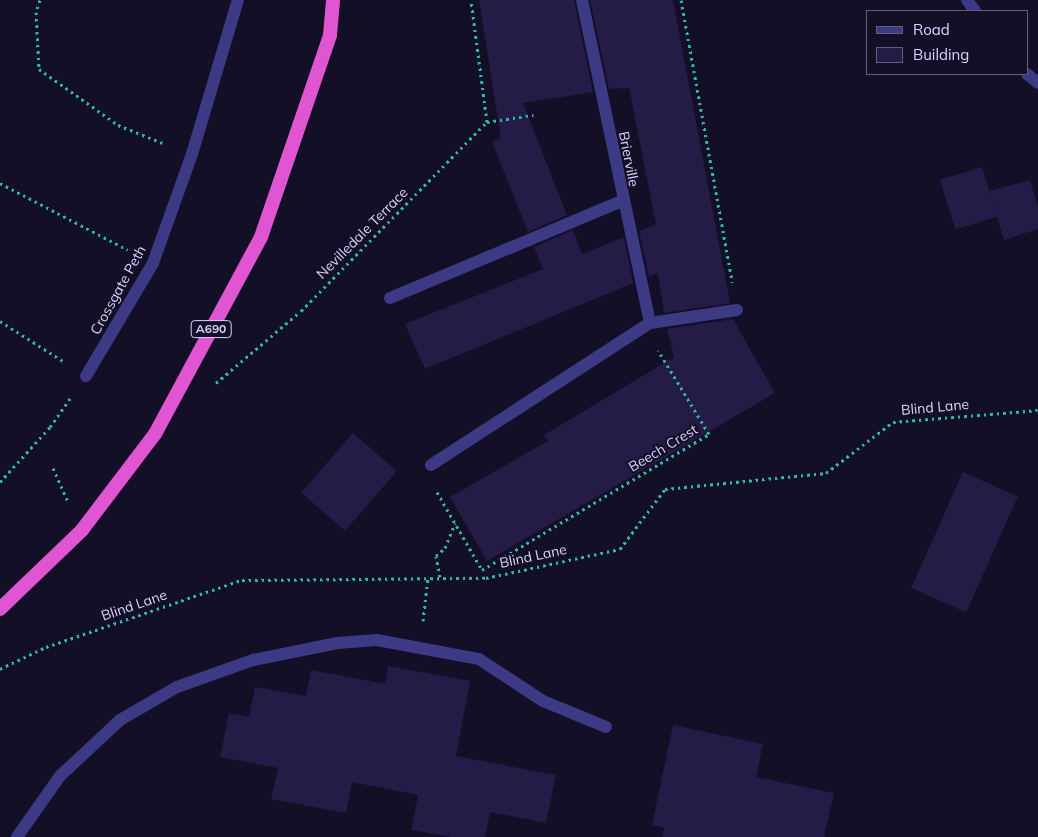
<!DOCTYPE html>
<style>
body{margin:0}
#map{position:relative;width:1038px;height:837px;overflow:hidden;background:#130f26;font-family:Mulish,sans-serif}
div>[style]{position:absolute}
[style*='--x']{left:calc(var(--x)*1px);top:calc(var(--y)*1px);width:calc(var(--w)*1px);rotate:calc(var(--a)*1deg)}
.building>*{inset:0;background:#241b47;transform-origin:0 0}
.path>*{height:3px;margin-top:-1.5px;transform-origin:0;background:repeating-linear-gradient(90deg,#2fb8b0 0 2.5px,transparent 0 6.5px)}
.service>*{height:12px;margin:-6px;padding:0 6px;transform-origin:6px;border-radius:6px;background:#3d3a85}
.minor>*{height:12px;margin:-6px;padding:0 6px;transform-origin:6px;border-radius:6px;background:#3d3a85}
.trunk>*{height:14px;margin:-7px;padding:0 7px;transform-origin:7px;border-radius:7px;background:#e055d1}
span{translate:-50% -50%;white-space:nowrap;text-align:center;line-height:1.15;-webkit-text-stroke:4px #130f26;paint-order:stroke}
.shield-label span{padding:1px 4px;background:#130f26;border:1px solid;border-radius:4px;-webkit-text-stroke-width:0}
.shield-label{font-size:12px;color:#d9d4ff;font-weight:700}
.street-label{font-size:14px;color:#d9d4ff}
.legend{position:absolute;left:866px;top:10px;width:162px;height:65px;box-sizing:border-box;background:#130f26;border:1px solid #625e7d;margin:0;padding:6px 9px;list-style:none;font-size:15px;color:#d9d4ff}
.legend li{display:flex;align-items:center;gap:10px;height:25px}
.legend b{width:25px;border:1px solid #625e7d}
</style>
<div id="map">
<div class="building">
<i style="clip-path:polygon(479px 0,574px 0,593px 92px,523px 103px,567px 215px,528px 232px,492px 142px,501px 138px)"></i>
<i style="clip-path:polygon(590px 0,673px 0,730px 303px,664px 313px,658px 273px,649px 277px,639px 231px,656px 224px,629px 88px,609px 89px)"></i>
<i style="left:982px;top:167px;width:52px;height:44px;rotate:73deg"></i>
<i style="clip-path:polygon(1030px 180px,1038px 207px,1038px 229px,1004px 240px,989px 191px)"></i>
<i style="clip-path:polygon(573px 230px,582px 254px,624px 237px,633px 283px,425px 369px,405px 324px,543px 269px,534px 247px)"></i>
<i style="clip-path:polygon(733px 319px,775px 393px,487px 561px,450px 497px,548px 441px,544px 435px,674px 357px,667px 329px)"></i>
<i style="left:353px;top:433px;width:58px;height:79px;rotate:41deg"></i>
<i style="left:963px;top:472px;width:60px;height:127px;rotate:24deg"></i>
<i style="clip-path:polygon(388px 666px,470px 681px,456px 756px,556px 775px,546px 823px,490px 812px,485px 837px,451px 837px,411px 830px,418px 795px,352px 782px,346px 813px,271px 799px,278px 768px,220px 757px,229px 713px,249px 717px,255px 687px,306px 696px,311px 670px,385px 684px)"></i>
<i style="clip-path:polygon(673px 725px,763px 744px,756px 777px,834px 793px,824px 837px,662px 837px,664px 828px,652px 825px)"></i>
</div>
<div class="path">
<i style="--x:40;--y:0;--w:13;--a:108"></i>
<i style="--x:36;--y:12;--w:57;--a:87"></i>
<i style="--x:39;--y:69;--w:97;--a:35.3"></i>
<i style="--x:118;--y:125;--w:51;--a:22"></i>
<i style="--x:681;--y:0;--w:287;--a:79.7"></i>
<i style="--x:487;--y:122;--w:47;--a:-8.7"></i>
<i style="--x:0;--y:183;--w:144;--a:27.6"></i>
<i style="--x:0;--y:321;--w:75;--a:32.4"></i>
<i style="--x:216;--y:383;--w:111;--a:-40.3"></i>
<i style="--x:301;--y:311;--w:265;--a:-45.5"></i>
<i style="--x:487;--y:122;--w:123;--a:-97.5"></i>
<i style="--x:53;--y:468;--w:36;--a:66"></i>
<i style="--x:0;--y:482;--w:74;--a:-47.7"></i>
<i style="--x:50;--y:427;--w:35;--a:-55"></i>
<i style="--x:437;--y:492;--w:90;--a:60"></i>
<i style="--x:482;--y:570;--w:265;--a:-30.9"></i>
<i style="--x:709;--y:434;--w:98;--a:-121.3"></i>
<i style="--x:440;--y:577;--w:21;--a:-101"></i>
<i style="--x:436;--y:556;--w:12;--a:-42"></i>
<i style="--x:445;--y:548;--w:27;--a:-68"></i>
<i style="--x:423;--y:621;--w:44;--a:-83.5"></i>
<i style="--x:0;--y:669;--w:51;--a:-25.6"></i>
<i style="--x:46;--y:647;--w:207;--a:-18.9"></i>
<i style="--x:242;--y:580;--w:244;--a:-0.5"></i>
<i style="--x:486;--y:578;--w:137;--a:-12.2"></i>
<i style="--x:620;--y:549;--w:75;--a:-53.1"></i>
<i style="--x:665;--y:489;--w:162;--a:-5.7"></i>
<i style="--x:826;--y:473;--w:84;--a:-37.3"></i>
<i style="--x:893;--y:422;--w:145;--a:-4.7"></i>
</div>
<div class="service">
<i style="--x:390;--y:298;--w:251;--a:-22.7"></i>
<i style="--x:431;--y:465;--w:261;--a:-33"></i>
<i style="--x:650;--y:323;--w:88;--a:-8.5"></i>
<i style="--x:17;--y:837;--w:75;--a:-54.8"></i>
<i style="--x:60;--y:776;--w:82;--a:-43"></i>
<i style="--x:120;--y:720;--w:66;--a:-30.1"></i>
<i style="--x:177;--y:687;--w:81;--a:-19.6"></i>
<i style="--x:253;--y:660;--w:86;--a:-11.4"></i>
<i style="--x:337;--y:643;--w:40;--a:-4.3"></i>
<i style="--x:377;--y:640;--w:104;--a:10.6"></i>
<i style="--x:479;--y:659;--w:77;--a:33.3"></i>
<i style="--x:543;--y:701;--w:68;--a:22.4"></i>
</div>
<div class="minor">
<i style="--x:582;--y:0;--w:330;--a:78.1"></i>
<i style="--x:967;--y:0;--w:14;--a:54"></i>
<i style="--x:1027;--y:74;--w:14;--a:39"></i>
<i style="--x:86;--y:376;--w:131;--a:-59.3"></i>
<i style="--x:153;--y:263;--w:116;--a:-70.3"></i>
<i style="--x:192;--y:154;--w:161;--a:-73.4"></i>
</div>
<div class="trunk">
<i style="--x:0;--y:609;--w:114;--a:-43.9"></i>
<i style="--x:82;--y:530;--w:121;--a:-52.8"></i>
<i style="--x:155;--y:434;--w:224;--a:-61.7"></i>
<i style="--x:261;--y:237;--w:213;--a:-71.1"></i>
<i style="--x:330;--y:35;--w:35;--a:-85"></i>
</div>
<div class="shield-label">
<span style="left:211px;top:329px">A690</span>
</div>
<div class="street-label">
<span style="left:629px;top:159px;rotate:79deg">Brierville</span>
<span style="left:362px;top:233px;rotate:-45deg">Nevilledale Terrace</span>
<span style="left:118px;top:290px;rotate:-61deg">Crossgate Peth</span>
<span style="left:935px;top:407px;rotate:-5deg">Blind Lane</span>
<span style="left:663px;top:448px;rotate:-31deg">Beech Crest</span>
<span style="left:533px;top:556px;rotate:-12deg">Blind Lane</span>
<span style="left:134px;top:605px;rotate:-19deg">Blind Lane</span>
</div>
<ul class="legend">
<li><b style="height:6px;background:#3d3a85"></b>Road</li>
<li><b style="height:14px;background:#241b47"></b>Building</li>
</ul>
</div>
